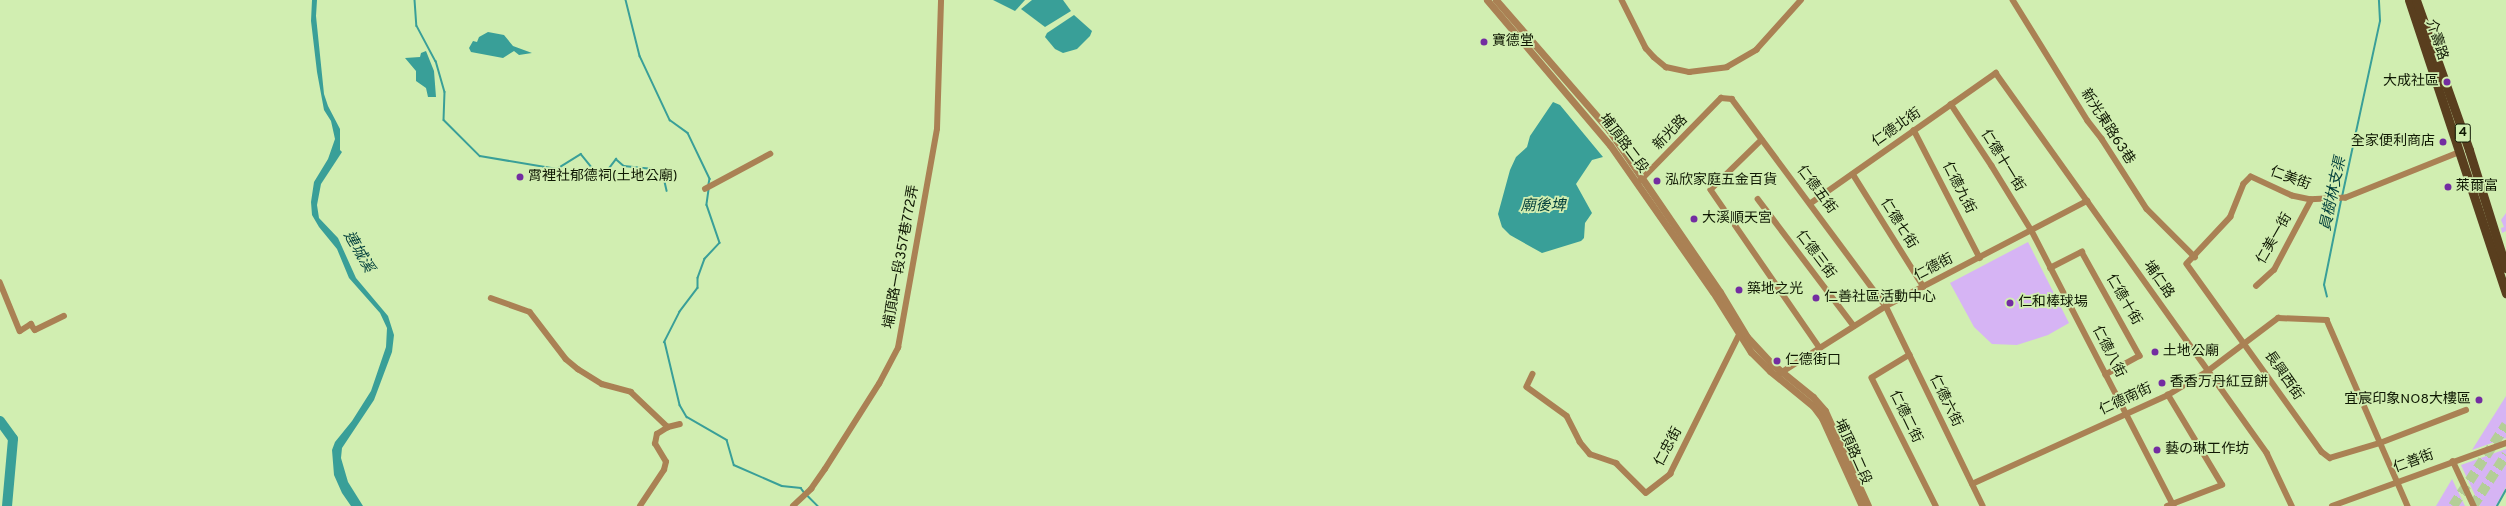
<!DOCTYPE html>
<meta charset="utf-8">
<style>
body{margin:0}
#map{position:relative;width:2506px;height:506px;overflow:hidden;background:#d1eeb1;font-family:Overpass,"Noto Sans TC","Noto Sans JP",sans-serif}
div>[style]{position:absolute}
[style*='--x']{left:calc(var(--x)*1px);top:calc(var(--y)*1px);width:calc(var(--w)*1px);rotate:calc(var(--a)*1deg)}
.green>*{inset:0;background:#d6b4f4}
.water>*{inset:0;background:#399f98}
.stream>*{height:1.5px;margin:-0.75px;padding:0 0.75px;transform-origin:0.75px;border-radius:0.75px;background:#399f98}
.river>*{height:10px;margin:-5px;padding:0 5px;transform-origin:5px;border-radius:5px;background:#399f98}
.motorway-tunnel>*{height:10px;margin-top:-5px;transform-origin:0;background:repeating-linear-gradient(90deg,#b4ce97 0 10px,transparent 0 15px)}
.minor>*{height:5.5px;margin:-2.75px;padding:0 2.75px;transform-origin:2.75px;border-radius:2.75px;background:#aa8154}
.tertiary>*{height:7px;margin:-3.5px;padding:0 3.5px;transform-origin:3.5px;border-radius:3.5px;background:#aa8154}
.primary>*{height:9px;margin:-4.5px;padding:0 4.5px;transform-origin:4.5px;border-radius:4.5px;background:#593e1e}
.dots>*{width:11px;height:11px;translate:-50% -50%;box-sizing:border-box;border:2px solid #d1eeb1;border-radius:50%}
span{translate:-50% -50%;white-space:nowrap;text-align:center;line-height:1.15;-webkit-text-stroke:3.5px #d1eeb1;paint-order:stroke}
.shield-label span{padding:1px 3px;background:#d1eeb1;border:1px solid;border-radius:3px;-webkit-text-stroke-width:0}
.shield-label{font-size:13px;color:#0f1803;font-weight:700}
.street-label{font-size:14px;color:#0f1803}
.poi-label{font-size:14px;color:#0f1803}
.left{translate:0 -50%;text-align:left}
.right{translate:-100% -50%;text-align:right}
.water-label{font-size:15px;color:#003e3b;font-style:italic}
</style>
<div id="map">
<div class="green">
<i style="clip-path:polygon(2506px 213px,2506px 231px,2502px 233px,2501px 228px,2504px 227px,2501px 220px)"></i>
<i style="clip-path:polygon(2028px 242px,2069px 323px,2048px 335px,2017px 345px,1992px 344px,1974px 327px,1950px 283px)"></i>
<i style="clip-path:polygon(2506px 396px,2506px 438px,2472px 450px)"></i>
<i style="clip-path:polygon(2506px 449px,2506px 487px,2496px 506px,2480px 506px,2461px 465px)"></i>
<i style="clip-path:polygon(2452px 479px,2465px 506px,2436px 506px)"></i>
</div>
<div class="water">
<i style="clip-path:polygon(312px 0,317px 0,316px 16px,324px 94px,328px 106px,340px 129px,340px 150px,342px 152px,321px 184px,317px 205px,319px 218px,338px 238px,356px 278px,388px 316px,394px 335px,392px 352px,374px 400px,342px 448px,341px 458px,348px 482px,363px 506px,351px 506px,342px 493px,334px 475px,332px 450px,335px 442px,352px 421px,371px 391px,386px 347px,387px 328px,380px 313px,349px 278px,337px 249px,319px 227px,312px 215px,311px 202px,314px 182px,328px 159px,335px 139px,331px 121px,324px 110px,317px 72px,311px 21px)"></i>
<i style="clip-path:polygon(993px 0,1025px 0,1015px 11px)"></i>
<i style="clip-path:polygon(1032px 0,1063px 0,1071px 11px,1045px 27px,1021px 9px)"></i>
<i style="clip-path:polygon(1074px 15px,1092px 31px,1090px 36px,1077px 49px,1063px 53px,1055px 49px,1045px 37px,1047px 33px)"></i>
<i style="clip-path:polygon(488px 32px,504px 35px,513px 46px,532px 53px,519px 55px,514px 51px,503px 58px,471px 52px,469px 48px,473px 41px,477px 42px,479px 37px)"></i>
<i style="clip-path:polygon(426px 51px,434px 71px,436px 97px,428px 97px,426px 88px,416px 81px,416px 71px,405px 58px,420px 57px,421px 53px)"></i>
<i style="clip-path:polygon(1553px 102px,1560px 105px,1603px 157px,1592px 160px,1576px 184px,1592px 213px,1585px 223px,1584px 238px,1581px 241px,1542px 253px,1510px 235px,1502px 227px,1498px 214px,1510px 170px,1516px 157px,1527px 147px,1530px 136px)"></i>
</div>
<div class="stream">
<i style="--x:415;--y:0;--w:26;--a:86"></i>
<i style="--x:417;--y:26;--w:40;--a:62"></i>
<i style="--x:436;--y:61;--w:32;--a:74"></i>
<i style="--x:445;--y:92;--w:28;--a:92"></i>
<i style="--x:444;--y:120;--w:51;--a:45"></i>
<i style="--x:480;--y:156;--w:78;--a:9.6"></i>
<i style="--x:557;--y:169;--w:28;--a:-32"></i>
<i style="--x:581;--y:154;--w:22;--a:51"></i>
<i style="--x:595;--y:171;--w:10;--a:24"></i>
<i style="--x:604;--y:175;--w:20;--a:-53"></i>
<i style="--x:616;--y:159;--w:11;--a:41"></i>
<i style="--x:624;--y:166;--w:29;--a:6"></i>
<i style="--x:653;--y:169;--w:18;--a:47"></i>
<i style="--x:665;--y:182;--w:9;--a:77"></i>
<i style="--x:626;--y:0;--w:58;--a:76"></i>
<i style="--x:640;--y:56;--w:71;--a:64.9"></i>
<i style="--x:670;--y:120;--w:22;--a:36"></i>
<i style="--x:688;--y:133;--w:51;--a:64.4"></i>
<i style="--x:710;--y:179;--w:5;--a:101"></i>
<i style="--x:709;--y:190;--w:15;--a:98"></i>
<i style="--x:707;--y:205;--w:40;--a:71.1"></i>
<i style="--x:720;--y:243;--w:22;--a:133"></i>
<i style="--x:705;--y:259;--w:20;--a:110"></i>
<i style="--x:698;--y:278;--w:10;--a:90"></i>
<i style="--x:698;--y:288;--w:30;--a:127"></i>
<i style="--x:680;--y:312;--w:34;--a:117"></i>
<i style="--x:665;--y:342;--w:65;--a:76.6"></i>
<i style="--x:680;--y:405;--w:14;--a:60"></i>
<i style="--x:687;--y:417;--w:46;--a:29.9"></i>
<i style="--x:727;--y:440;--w:26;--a:74"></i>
<i style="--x:734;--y:465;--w:52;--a:23.6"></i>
<i style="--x:782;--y:486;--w:19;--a:6"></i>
<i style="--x:801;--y:488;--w:5;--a:53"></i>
<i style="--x:2342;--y:197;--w:180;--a:-77.8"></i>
<i style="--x:2380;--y:21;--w:21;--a:-93"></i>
<i style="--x:2327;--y:297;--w:12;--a:-104"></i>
<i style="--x:2324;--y:285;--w:86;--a:-78.6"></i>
<i style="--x:807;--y:495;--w:16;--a:45"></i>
<i style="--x:2497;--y:506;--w:18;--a:-61"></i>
</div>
<div class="river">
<i style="--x:0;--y:421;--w:22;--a:54"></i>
<i style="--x:13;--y:439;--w:67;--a:95.1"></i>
</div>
<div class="motorway-tunnel">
<i style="--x:2453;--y:506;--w:97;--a:-56.8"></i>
<i style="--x:2473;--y:506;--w:61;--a:-57.1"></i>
</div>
<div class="minor">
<i style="--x:1622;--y:0;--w:54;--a:63.4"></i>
<i style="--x:1646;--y:48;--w:12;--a:48"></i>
<i style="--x:1654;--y:57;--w:16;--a:40"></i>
<i style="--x:1666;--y:67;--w:24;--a:12"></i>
<i style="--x:1689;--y:72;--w:38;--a:-7"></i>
<i style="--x:1727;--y:67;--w:34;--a:-30"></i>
<i style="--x:1756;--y:50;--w:67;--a:-48"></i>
<i style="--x:2013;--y:0;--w:142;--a:58.2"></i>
<i style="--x:2088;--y:121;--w:23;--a:52"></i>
<i style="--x:2102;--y:139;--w:83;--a:57.3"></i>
<i style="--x:2147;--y:209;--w:68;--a:45"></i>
<i style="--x:1951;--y:104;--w:74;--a:56.5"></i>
<i style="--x:1992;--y:166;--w:76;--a:58.4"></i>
<i style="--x:2032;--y:231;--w:309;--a:62.7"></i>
<i style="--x:1914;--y:130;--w:144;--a:62.7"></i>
<i style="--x:1762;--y:140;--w:71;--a:135.6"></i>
<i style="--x:1711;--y:190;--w:192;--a:55.4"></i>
<i style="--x:2461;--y:152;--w:124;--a:158.2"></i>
<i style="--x:2346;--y:198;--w:35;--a:177"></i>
<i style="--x:2311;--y:200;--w:19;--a:-168"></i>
<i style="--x:2292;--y:196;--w:45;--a:-155.1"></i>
<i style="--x:2251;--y:177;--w:10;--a:135"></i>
<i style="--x:2244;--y:184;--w:35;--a:112"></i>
<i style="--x:2231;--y:217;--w:64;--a:133.1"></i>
<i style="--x:2187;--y:264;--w:231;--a:54.3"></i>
<i style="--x:2322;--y:452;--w:10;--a:37"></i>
<i style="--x:2330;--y:458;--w:52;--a:-16.7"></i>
<i style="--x:2380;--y:443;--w:92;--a:-21"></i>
<i style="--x:1853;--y:174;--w:133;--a:57.9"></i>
<i style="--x:1640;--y:181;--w:116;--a:-45.7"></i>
<i style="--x:1721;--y:98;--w:11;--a:5"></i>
<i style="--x:1732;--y:99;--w:258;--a:53.4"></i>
<i style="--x:1886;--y:306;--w:222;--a:64.1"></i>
<i style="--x:705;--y:189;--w:74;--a:-28.3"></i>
<i style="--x:1758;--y:199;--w:159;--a:52.9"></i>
<i style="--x:1811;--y:203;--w:226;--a:-35.1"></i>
<i style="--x:1996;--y:73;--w:467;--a:54.5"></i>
<i style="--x:2267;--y:453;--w:59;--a:64.7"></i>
<i style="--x:2050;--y:268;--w:36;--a:-27"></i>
<i style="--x:2082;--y:252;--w:119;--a:60.9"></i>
<i style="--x:2140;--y:356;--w:39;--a:151"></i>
<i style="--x:0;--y:282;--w:53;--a:67.8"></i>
<i style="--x:20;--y:331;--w:13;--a:-32"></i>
<i style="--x:31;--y:324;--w:7;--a:56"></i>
<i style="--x:35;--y:330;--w:32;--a:-26"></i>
<i style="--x:2256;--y:286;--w:24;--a:-42"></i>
<i style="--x:2274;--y:270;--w:79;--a:-62.1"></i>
<i style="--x:491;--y:298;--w:41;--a:19.7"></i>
<i style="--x:530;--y:312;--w:59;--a:52.5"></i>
<i style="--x:566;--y:359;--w:16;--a:40"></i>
<i style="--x:578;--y:369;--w:28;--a:32"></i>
<i style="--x:602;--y:384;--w:30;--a:15"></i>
<i style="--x:631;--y:392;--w:51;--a:43.4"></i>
<i style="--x:1910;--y:355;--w:44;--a:148.8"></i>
<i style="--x:1872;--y:378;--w:143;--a:63.4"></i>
<i style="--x:1533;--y:374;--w:14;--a:115"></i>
<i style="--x:1527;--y:387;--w:49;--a:35.9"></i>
<i style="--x:1567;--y:416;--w:29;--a:63"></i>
<i style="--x:1580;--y:442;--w:16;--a:50"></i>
<i style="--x:1590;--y:454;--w:28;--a:19"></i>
<i style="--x:1616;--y:463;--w:42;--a:45"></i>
<i style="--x:1646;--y:493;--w:31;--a:-38"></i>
<i style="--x:1670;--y:474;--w:160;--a:-63.6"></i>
<i style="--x:1779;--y:374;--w:127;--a:-32.4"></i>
<i style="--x:1886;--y:306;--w:227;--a:-27.6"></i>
<i style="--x:2453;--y:461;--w:50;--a:65"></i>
<i style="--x:1972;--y:484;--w:215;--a:-24.4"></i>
<i style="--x:2168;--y:395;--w:47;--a:-31"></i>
<i style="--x:2208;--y:371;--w:88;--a:-37.1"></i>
<i style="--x:2278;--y:318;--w:49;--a:2.3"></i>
<i style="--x:2327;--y:320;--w:203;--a:66.5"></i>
<i style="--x:640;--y:506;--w:43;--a:-56.3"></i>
<i style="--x:664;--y:470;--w:8;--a:-76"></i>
<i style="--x:666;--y:462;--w:21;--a:-121"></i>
<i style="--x:655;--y:444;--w:10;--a:-79"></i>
<i style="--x:657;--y:434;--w:13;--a:-32"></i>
<i style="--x:668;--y:427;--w:12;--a:-14"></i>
<i style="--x:793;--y:506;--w:25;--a:-43"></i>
<i style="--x:811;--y:489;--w:24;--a:-55"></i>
<i style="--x:825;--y:469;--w:101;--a:-57.6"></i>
<i style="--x:879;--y:384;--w:41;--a:-62.2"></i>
<i style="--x:898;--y:348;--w:222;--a:-79.9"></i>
<i style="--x:937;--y:129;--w:129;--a:-88.2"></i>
<i style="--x:2167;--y:506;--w:59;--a:-20.9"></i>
<i style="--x:2222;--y:485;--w:105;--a:-121"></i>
<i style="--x:2332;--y:506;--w:185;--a:-19.9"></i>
</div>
<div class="tertiary">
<i style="--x:1487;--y:0;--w:190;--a:49.7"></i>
<i style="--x:1610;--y:145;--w:179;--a:55"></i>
<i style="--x:1713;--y:292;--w:71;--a:57.7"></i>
<i style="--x:1751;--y:352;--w:27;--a:45"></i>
<i style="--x:1770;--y:371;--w:55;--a:39.1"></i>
<i style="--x:1813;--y:406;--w:15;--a:53"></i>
<i style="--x:1822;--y:418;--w:97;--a:65.6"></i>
<i style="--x:1496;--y:0;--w:172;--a:49"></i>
<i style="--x:1609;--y:130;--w:196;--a:55.6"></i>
<i style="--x:1720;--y:292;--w:52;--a:59"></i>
<i style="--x:1747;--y:337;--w:35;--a:47"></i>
<i style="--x:1771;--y:363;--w:54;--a:39"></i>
<i style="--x:1813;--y:397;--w:18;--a:49"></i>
<i style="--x:1825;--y:411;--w:104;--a:65.6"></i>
</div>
<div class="primary">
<i style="--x:2409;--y:0;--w:309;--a:71.7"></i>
<i style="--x:2416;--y:0;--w:159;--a:70.5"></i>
<i style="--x:2469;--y:150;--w:124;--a:72.6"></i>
</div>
<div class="dots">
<i style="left:1484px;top:42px;background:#732da1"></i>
<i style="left:2447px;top:82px;background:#732da1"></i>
<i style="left:2443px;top:142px;background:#732da1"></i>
<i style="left:520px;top:177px;background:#732da1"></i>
<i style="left:1657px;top:181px;background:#732da1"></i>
<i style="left:2448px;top:187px;background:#732da1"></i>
<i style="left:1694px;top:219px;background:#732da1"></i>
<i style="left:1739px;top:290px;background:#732da1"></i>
<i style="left:1816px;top:298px;background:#732da1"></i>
<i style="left:2010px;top:303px;background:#732da1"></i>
<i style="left:2155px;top:352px;background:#732da1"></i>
<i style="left:1777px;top:361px;background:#732da1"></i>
<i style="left:2162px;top:383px;background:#732da1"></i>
<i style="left:2479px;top:400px;background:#732da1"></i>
<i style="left:2157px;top:450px;background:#732da1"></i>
</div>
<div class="shield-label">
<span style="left:2463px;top:133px">4</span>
</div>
<div class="street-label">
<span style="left:2436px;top:40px;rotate:72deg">介壽路</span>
<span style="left:2107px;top:127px;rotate:57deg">新光東路63巷</span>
<span style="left:1897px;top:128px;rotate:-35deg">仁德北街</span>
<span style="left:1671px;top:133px;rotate:-46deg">新光路</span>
<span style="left:1623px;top:144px;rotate:53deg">埔頂路二段</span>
<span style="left:2002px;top:161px;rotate:58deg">仁德十一街</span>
<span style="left:2290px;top:179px;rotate:20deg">仁美街</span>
<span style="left:1958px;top:188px;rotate:63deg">仁德九街</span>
<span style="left:1816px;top:190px;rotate:53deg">仁德五街</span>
<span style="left:1898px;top:224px;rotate:58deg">仁德七街</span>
<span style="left:2275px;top:239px;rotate:-60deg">仁美一街</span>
<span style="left:1815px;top:255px;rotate:53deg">仁德三街</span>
<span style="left:902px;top:257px;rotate:-80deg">埔頂路一段357巷772弄</span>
<span style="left:1934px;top:268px;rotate:-27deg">仁德街</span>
<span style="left:2158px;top:280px;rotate:55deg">埔仁路</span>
<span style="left:2123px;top:300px;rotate:60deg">仁德十街</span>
<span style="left:2108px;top:352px;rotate:63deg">仁德八街</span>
<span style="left:2283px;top:376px;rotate:55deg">長興西街</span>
<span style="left:2126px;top:400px;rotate:-25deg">仁德南街</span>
<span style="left:1945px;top:401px;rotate:64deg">仁德六街</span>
<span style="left:1905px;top:417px;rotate:64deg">仁德二街</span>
<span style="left:1669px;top:447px;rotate:-62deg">仁忠街</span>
<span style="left:1852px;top:452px;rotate:66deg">埔頂路二段</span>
<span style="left:2414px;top:462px;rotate:-20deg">仁善街</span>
</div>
<div class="poi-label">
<span class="left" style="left:1492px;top:42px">寶德堂</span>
<span class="right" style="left:2439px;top:82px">大成社區</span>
<span class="right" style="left:2435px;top:142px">全家便利商店</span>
<span class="left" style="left:528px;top:177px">霄裡社郁德祠(土地公廟)</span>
<span class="left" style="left:1665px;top:181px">泓欣家庭五金百貨</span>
<span class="left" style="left:2456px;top:187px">萊爾富</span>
<span class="left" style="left:1702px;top:219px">大溪順天宮</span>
<span class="left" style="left:1747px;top:290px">築地之光</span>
<span class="left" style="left:1824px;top:298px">仁善社區活動中心</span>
<span class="left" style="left:2018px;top:303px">仁和棒球場</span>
<span class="left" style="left:2163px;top:352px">土地公廟</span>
<span class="left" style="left:1785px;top:361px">仁德街口</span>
<span class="left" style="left:2170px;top:383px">香香万丹紅豆餅</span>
<span class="right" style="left:2471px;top:400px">宜宸印象NO8大樓區</span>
<span class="left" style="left:2165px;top:450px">藝の琳工作坊</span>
</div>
<div class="water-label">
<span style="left:2334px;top:194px;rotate:-78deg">員樹林支渠</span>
<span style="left:1543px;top:207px">廟後埤</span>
<span style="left:358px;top:252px;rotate:60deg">連城溪</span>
</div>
</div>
